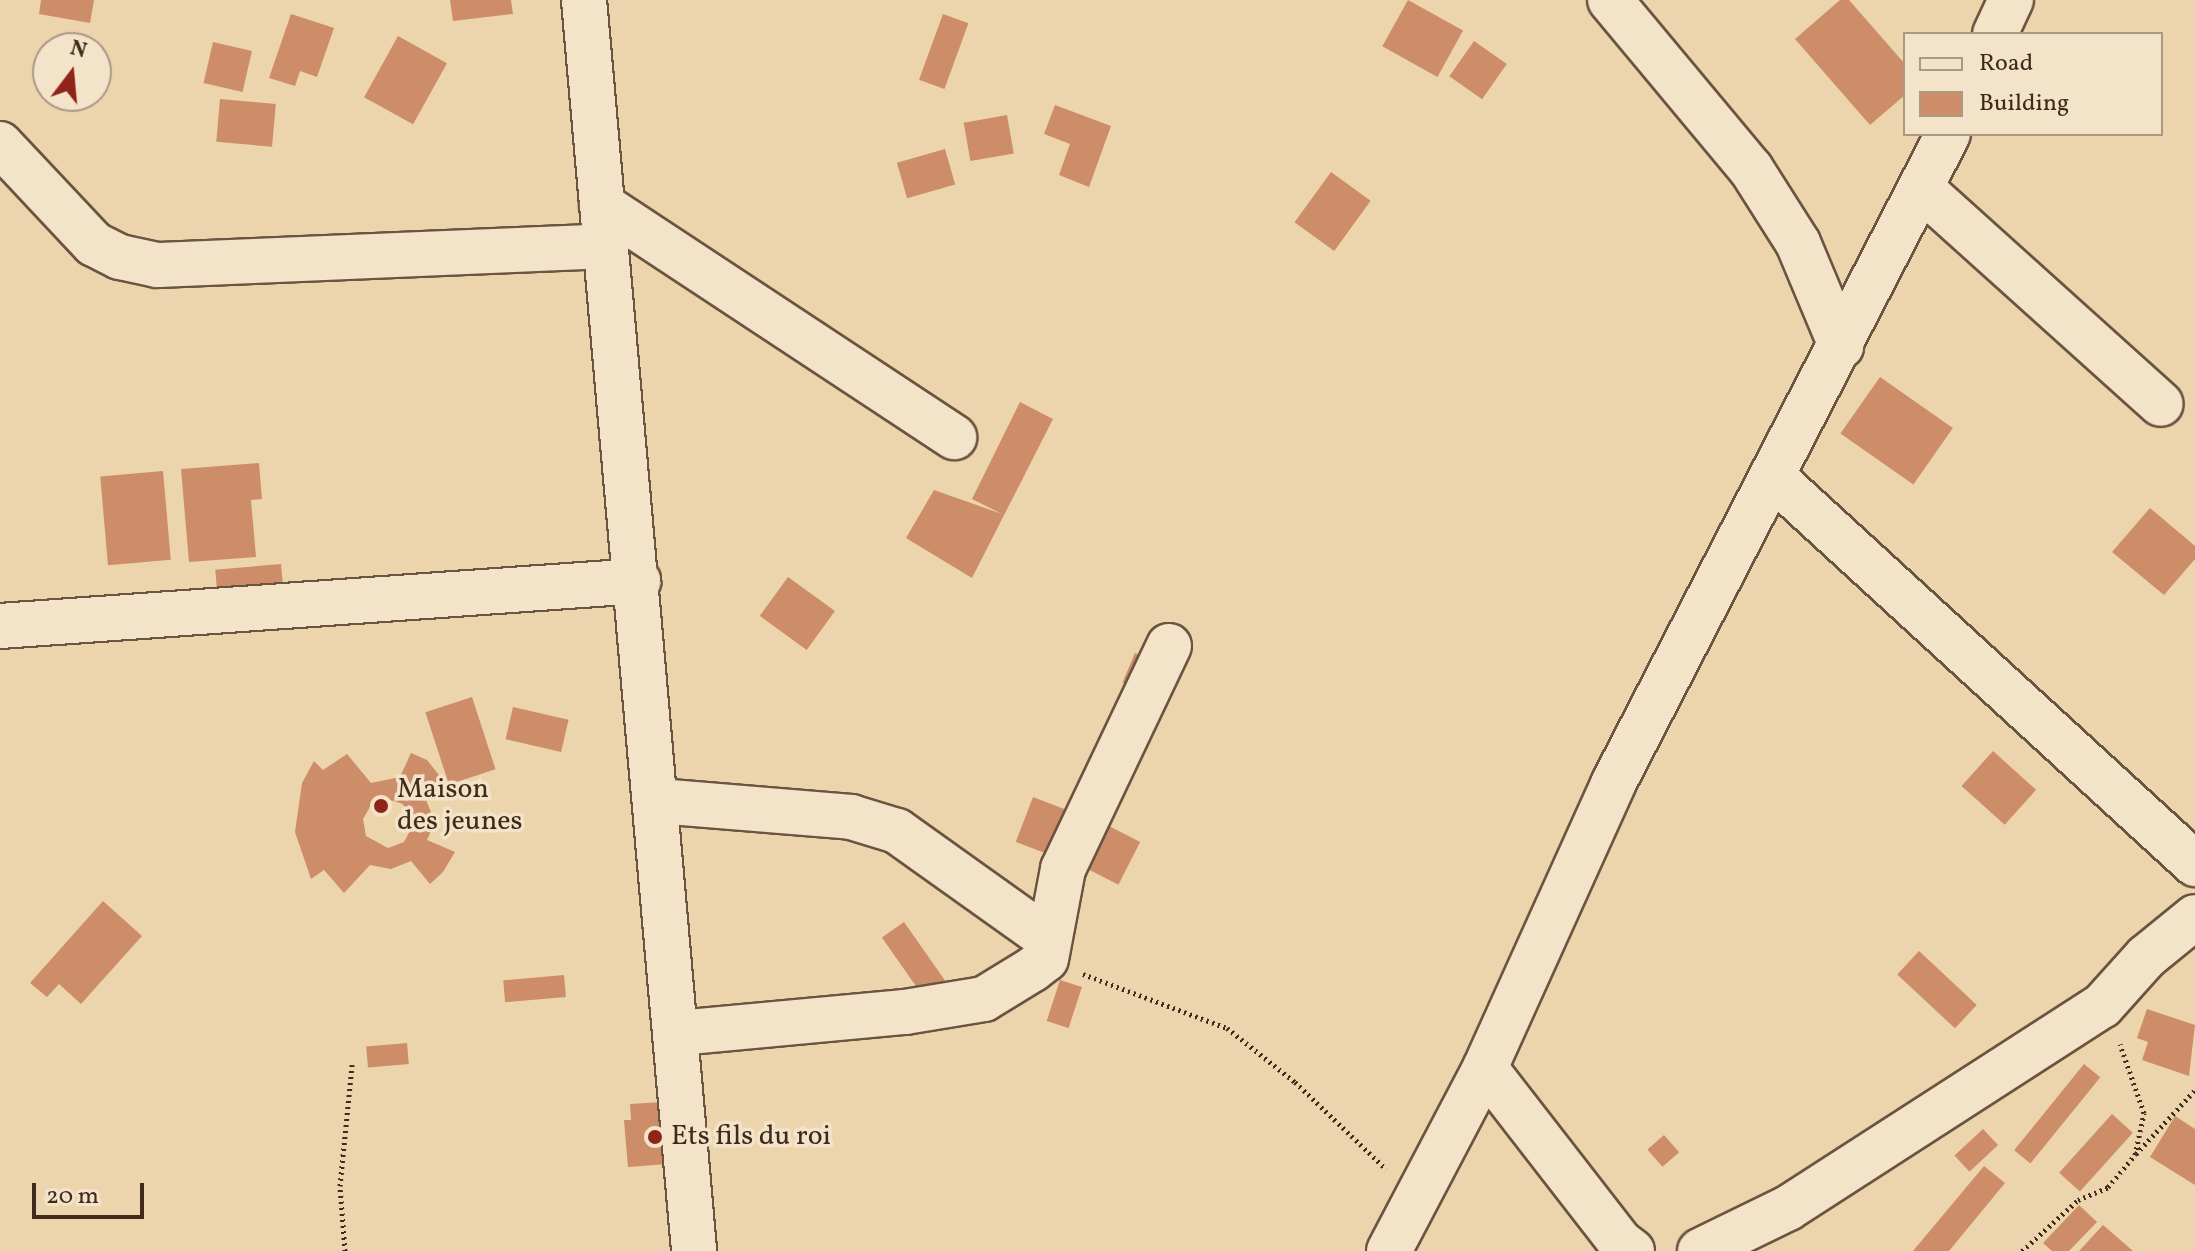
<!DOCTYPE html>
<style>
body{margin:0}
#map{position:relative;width:2195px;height:1251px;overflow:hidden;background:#ecd4ac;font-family:Vollkorn,serif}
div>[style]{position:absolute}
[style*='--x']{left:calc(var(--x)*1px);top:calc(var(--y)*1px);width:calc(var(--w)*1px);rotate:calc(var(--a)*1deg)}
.building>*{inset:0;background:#cd8d68;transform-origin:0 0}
.path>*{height:5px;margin-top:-2.5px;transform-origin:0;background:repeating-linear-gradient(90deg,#402a1c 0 2px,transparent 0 6px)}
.roads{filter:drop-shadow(2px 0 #6b5440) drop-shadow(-2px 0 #6b5440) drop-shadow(0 2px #6b5440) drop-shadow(0 -2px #6b5440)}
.minor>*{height:44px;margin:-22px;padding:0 22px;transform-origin:22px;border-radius:22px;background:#f3e3c9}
.dots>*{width:22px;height:22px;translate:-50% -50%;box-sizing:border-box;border:4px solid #f3e3c9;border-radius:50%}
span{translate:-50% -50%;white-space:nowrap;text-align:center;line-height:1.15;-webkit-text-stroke:7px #f3e3c9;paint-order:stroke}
.poi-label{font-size:28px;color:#402a1c}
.left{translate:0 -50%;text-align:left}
.legend{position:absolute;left:1903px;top:32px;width:260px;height:104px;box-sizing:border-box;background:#f3e3c9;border:2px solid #ab9984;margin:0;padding:10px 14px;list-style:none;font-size:24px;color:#402a1c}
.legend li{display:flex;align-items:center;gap:16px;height:40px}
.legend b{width:40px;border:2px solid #ab9984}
.north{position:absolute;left:32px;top:32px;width:80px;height:80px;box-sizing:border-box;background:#f3e3c9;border:2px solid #ab9984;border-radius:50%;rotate:16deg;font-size:22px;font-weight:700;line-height:32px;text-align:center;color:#402a1c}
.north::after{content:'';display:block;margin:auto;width:28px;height:36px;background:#8f2418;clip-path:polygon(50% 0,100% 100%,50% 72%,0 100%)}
.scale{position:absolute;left:32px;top:1183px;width:112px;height:36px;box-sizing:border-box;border:4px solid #402a1c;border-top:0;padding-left:10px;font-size:24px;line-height:28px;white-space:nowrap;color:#402a1c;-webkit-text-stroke:6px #f3e3c9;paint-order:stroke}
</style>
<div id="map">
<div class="building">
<i style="clip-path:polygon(41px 0,94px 0,90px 23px,39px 14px)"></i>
<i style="clip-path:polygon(450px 0,511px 0,513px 14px,453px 21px)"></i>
<i style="left:1408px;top:0;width:63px;height:53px;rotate:29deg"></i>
<i style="clip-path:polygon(1840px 0,1849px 0,1905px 64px,1905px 95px,1870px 125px,1795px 39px)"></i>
<i style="clip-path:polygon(291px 14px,334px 28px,317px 77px,300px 71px,295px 86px,269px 78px)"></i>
<i style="left:943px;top:14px;width:27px;height:70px;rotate:20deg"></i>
<i style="left:398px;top:36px;width:56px;height:70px;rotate:29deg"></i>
<i style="left:1474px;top:41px;width:40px;height:43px;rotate:35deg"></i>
<i style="left:213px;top:42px;width:40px;height:42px;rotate:13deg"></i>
<i style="left:220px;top:99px;width:56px;height:43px;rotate:5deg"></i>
<i style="clip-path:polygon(1055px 105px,1111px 126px,1089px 187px,1059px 175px,1070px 144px,1044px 134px)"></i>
<i style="left:1007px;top:115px;width:39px;height:44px;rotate:80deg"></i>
<i style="left:945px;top:149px;width:37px;height:50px;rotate:74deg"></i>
<i style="left:1331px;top:172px;width:49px;height:62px;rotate:36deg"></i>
<i style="left:1880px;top:377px;width:89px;height:69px;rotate:35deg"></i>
<i style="clip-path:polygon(1020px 402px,1053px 419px,972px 578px,906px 538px,934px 490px,1002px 514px,972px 499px)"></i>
<i style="clip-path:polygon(259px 463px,262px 499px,251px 500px,256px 557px,189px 562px,181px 469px)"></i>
<i style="left:163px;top:471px;width:89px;height:63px;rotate:85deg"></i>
<i style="clip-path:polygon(2150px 508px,2195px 546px,2195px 559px,2164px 595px,2112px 552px)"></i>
<i style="left:281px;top:564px;width:35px;height:66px;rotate:85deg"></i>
<i style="left:788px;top:577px;width:58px;height:48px;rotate:36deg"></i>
<i style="left:1135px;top:653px;width:15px;height:32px;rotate:23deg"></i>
<i style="left:472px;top:697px;width:76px;height:49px;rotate:72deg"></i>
<i style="left:513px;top:707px;width:57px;height:33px;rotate:13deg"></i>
<i style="left:1993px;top:751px;width:58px;height:47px;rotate:42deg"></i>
<i style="clip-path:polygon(evenodd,411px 753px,427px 760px,443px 780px,424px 795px,435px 822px,427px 840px,455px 852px,443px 872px,430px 884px,411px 861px,391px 869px,370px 865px,344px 893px,324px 870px,311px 879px,295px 832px,302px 783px,314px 761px,323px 770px,347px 754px,371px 783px,400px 777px,411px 753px,387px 799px,403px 804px,412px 827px,404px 842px,388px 848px,366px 836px,363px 819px,371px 805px,387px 799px)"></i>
<i style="left:1033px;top:797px;width:39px;height:48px;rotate:21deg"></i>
<i style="left:1109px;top:826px;width:35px;height:48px;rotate:27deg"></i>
<i style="clip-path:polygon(103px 901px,142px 936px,81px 1004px,59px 984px,47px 997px,30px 983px)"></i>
<i style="left:904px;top:922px;width:81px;height:27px;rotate:55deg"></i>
<i style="left:1919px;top:951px;width:79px;height:32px;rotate:43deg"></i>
<i style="left:564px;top:975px;width:22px;height:61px;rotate:85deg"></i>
<i style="left:1060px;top:980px;width:23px;height:43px;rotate:18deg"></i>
<i style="clip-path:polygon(2147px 1009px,2195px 1025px,2189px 1076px,2142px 1060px,2148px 1042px,2137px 1038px)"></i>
<i style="left:407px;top:1043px;width:21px;height:41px;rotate:85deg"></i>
<i style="left:2084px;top:1064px;width:21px;height:111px;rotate:39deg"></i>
<i style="clip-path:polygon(662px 1102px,667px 1164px,628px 1167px,624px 1120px,631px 1120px,630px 1104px)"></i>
<i style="left:2112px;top:1114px;width:28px;height:79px;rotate:42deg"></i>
<i style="clip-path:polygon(2175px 1116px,2195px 1129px,2195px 1185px,2150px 1157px)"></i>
<i style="left:1983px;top:1129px;width:22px;height:39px;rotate:47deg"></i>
<i style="left:1664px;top:1135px;width:23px;height:22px;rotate:49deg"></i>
<i style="clip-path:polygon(1984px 1166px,2005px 1183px,1949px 1251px,1913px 1251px)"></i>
<i style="clip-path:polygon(2079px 1205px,2097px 1222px,2069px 1251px,2052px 1251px,2043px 1243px)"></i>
<i style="clip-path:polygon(2103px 1225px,2133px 1251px,2079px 1251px)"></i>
</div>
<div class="path">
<i style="--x:1083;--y:974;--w:154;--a:20.6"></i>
<i style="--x:1227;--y:1028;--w:87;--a:38.5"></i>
<i style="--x:1295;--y:1082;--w:126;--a:43.7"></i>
<i style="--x:2136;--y:1154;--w:87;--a:-47.3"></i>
<i style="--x:345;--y:1251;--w:65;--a:-94.4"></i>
<i style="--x:340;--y:1186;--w:122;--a:-84.3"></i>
<i style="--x:2022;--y:1251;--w:76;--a:-42.3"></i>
<i style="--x:2078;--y:1200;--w:33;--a:-23"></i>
<i style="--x:2108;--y:1187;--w:42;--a:-49.8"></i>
<i style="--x:2135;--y:1155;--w:43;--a:-77.9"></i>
<i style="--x:2144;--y:1113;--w:73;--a:-109.2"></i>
</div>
<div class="roads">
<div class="minor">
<i style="--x:584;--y:0;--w:1256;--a:84.97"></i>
<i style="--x:1610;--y:0;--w:220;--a:50.2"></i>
<i style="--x:1751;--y:169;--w:88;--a:57.6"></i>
<i style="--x:1798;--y:243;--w:112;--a:67.3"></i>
<i style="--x:1995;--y:34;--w:38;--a:-65"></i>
<i style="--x:0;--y:144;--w:137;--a:46.8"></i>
<i style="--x:94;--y:244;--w:29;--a:27"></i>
<i style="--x:120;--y:257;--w:38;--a:12"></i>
<i style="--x:157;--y:265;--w:447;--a:-2.4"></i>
<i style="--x:1922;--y:189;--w:321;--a:42"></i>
<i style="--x:602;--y:205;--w:422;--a:33.4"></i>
<i style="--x:1773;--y:477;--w:573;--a:42.52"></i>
<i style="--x:0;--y:626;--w:640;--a:-4.03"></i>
<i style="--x:658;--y:801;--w:194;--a:4.7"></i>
<i style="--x:851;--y:817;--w:48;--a:16.9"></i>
<i style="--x:897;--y:831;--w:184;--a:35.5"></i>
<i style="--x:678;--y:1033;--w:228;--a:-5.3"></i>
<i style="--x:905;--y:1012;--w:80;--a:-9.3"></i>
<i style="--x:984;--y:999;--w:57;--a:-31.5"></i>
<i style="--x:1033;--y:969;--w:16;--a:-38"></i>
<i style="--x:1046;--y:959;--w:92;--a:-79.3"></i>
<i style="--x:1063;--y:869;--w:247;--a:-64.6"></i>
<i style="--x:1485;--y:1068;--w:220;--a:52.2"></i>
<i style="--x:1620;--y:1242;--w:15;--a:37"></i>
<i style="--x:1389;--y:1251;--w:207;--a:-62.3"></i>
<i style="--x:1485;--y:1068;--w:312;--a:-65.7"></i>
<i style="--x:1613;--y:784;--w:731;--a:-62.73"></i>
<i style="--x:1700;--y:1251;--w:98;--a:-26"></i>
<i style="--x:1788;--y:1208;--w:373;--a:-32.8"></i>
<i style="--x:2102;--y:1006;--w:66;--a:-48.1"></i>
<i style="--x:2146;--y:957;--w:63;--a:-39.2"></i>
</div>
</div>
<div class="dots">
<i style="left:381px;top:806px;background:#8f2418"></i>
<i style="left:655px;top:1137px;background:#8f2418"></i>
</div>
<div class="poi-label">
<span class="left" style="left:397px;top:806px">Maison<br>des jeunes</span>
<span class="left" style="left:671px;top:1137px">Ets fils du roi</span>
</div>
<ul class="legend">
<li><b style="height:10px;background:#f3e3c9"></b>Road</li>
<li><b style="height:22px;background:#cd8d68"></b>Building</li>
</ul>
<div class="north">N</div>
<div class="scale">20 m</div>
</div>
